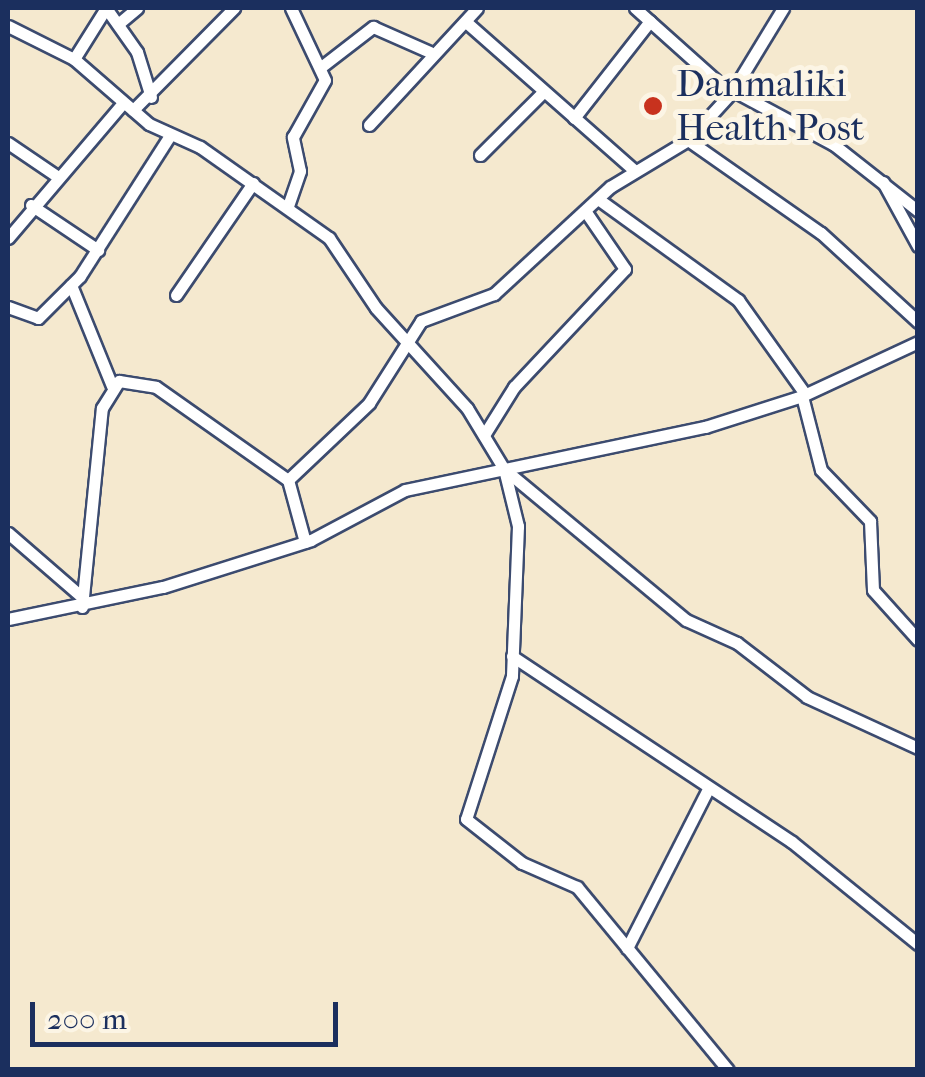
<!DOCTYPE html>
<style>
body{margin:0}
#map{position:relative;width:925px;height:1077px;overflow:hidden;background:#f5e9cf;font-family:"IM FELL French Canon",serif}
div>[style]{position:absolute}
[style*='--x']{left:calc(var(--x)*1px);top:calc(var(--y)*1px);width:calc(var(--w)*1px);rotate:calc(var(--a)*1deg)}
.roads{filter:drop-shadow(2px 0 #3c4b6f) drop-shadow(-2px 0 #3c4b6f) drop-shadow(0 2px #3c4b6f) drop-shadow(0 -2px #3c4b6f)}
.minor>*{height:11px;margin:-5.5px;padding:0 5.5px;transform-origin:5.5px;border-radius:5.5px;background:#fff}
.dots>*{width:28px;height:28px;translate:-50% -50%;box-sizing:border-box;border:5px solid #fcf5e5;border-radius:50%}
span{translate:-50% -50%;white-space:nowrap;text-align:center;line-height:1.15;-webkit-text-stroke:10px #fcf5e5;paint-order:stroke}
.poi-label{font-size:38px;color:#1b2f5e}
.left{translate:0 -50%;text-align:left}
.frame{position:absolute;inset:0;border:10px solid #1b2f5e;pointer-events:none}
.scale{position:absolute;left:30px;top:1002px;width:308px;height:45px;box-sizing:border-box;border:5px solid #1b2f5e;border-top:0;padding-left:12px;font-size:30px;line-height:35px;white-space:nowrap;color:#1b2f5e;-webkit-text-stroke:8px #fcf5e5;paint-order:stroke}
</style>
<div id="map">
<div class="roads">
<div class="minor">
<i style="--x:106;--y:8;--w:54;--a:54.8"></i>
<i style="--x:137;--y:52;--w:47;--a:72.7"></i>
<i style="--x:635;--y:8;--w:113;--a:41.8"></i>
<i style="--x:719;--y:83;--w:129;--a:28.2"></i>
<i style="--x:833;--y:144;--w:108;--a:38.2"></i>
<i style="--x:466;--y:22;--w:224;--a:41.4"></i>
<i style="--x:118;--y:24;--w:25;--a:-40"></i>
<i style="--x:8;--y:26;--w:74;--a:26.6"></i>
<i style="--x:74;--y:59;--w:99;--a:40.9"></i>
<i style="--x:149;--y:124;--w:56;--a:24.3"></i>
<i style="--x:200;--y:147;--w:158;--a:35.2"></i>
<i style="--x:329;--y:238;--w:84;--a:56.1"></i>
<i style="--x:376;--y:308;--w:135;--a:47.7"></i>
<i style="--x:467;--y:408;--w:71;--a:58.8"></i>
<i style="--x:504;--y:469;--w:59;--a:76.2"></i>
<i style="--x:518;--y:526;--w:150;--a:92.3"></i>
<i style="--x:512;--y:676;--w:150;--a:107.8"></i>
<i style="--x:466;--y:819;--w:71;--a:38.2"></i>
<i style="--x:522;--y:863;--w:60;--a:23.6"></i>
<i style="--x:577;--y:887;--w:237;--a:50.5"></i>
<i style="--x:74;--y:59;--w:60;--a:-57.9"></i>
<i style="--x:321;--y:67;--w:66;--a:-37.6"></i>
<i style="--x:373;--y:27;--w:62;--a:23.7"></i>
<i style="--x:133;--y:110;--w:144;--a:-45.3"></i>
<i style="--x:574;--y:118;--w:123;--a:-51.9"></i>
<i style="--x:369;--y:125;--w:159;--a:-47.3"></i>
<i style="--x:688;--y:140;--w:162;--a:35"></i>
<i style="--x:821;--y:233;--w:132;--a:42.5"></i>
<i style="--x:8;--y:143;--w:57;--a:34.2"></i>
<i style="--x:480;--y:155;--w:88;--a:-45"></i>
<i style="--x:883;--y:182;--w:73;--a:61.3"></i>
<i style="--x:598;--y:199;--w:173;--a:35.8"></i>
<i style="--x:738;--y:300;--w:115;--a:54.5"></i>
<i style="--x:31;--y:205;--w:81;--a:33.9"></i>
<i style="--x:288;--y:206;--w:37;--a:-71"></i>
<i style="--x:300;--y:171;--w:35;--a:-102"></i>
<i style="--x:293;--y:137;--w:65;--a:-60.7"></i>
<i style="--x:325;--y:80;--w:80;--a:-115.3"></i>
<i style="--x:8;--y:238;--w:177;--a:-49.6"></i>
<i style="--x:71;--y:285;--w:109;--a:67.9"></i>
<i style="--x:176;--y:295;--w:136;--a:-55.5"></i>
<i style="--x:8;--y:307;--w:32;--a:20"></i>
<i style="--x:38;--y:318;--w:59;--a:-45"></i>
<i style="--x:80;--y:276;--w:165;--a:-57.4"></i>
<i style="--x:802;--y:396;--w:76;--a:75.6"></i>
<i style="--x:821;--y:470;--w:71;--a:46.1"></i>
<i style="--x:870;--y:521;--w:69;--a:87.5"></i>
<i style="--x:873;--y:590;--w:67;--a:48"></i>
<i style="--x:484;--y:435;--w:57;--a:-58"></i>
<i style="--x:514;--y:387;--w:162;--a:-46.8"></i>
<i style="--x:625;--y:269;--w:69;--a:-124.4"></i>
<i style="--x:504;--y:469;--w:236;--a:39.7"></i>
<i style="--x:686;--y:620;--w:56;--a:24.3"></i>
<i style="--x:737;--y:643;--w:88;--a:37.6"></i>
<i style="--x:807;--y:697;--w:122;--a:24.7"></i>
<i style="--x:8;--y:533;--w:98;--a:40.9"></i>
<i style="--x:305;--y:542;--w:64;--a:-105.3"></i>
<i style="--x:288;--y:480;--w:112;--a:-43.5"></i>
<i style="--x:369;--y:403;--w:97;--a:-57.6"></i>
<i style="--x:421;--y:321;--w:78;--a:-20.3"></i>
<i style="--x:494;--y:294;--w:158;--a:-42.7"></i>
<i style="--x:610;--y:187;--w:91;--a:-31.1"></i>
<i style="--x:688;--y:140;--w:65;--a:-47.5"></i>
<i style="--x:732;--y:92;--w:98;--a:-58.7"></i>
<i style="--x:82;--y:607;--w:200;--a:-84.3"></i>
<i style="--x:102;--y:408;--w:32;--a:-58"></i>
<i style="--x:119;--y:381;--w:37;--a:9"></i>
<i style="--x:156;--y:387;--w:161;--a:35.2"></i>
<i style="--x:8;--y:619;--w:158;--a:-11.7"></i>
<i style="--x:163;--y:587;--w:155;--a:-17.6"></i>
<i style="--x:311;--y:540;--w:106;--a:-28"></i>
<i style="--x:405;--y:490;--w:307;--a:-11.9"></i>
<i style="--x:705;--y:427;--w:102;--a:-17.7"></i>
<i style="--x:802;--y:396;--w:128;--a:-25"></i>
<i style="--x:512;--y:656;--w:336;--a:33.6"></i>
<i style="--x:792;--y:842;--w:162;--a:39"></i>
<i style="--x:627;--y:948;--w:178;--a:-63"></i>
</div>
</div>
<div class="dots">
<i style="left:653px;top:106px;background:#c8321e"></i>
</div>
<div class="poi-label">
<span class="left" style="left:676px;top:106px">Danmaliki<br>Health Post</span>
</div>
<div class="frame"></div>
<div class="scale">200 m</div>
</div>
